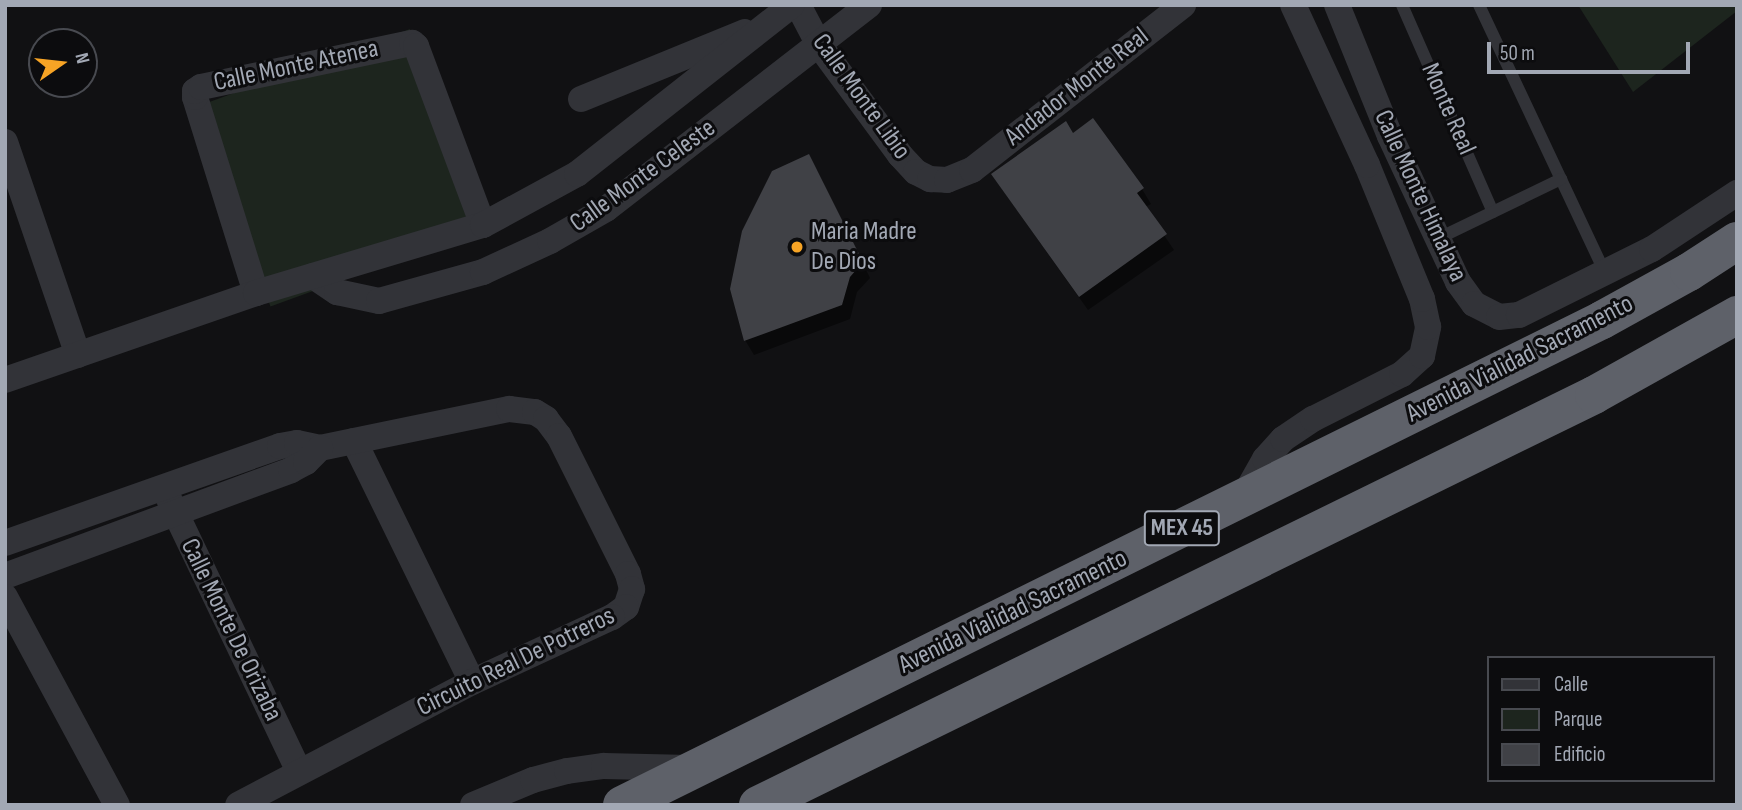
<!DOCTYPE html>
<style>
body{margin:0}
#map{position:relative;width:1742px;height:810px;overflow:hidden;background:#111113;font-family:"Sofia Sans Condensed",sans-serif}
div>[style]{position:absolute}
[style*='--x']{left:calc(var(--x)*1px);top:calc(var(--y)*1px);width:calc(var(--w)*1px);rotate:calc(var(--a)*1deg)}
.green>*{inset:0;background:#1d251e;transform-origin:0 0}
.shadow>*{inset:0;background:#0007}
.building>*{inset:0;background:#404146}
.lane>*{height:12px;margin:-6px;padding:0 6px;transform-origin:6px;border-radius:6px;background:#323338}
.street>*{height:26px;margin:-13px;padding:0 13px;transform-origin:13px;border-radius:13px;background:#323338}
.highway>*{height:38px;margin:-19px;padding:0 19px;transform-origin:19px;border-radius:19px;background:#5e6169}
.dots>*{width:19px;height:19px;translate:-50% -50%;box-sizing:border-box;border:4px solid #0c0c0e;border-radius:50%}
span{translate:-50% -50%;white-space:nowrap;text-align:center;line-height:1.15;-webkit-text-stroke:6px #0c0c0e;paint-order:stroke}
.shield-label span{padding:2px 5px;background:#0c0c0e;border:2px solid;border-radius:5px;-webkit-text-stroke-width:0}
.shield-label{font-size:24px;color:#a2a8b4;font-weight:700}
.street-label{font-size:26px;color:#a2a8b4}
.poi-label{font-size:26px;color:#a2a8b4}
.left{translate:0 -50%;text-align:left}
.frame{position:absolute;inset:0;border:7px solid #a2a8b4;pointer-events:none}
.legend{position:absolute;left:1487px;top:656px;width:228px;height:126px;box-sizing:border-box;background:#0c0c0e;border:2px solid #484a50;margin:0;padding:9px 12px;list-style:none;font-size:21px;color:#a2a8b4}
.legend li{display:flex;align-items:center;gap:14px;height:35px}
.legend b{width:35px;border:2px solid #484a50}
.north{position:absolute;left:28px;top:28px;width:70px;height:70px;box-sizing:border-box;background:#0c0c0e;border:2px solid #484a50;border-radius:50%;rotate:76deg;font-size:19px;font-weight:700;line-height:28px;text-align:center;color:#a2a8b4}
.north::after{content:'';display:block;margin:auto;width:24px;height:32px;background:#f7a425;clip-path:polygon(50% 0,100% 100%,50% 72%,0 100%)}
.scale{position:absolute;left:1487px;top:42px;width:203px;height:32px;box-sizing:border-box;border:4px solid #a2a8b4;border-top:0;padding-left:9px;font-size:21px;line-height:24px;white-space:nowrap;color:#a2a8b4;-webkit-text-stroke:5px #0c0c0e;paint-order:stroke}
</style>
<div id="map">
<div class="green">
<i style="clip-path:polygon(1578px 5px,1737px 5px,1737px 11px,1633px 92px)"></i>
<i style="left:410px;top:29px;width:213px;height:226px;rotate:70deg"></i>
</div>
<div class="shadow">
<i style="clip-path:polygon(1093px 121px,1142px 189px,1151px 204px,1145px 207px,1174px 250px,1088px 310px,1002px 189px)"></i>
<i style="clip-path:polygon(817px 170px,870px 278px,857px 292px,850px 319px,754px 355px,745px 340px)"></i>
</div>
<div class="building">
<i style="clip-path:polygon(1093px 118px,1144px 188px,1137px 193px,1167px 234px,1079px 297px,991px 174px,1066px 121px,1073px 133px)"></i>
<i style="clip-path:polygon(809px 154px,863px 262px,850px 277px,842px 305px,744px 341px,730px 289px,742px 231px,772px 171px)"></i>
</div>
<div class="lane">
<i style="--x:1402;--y:5;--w:226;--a:66.3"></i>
<i style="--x:1479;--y:5;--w:296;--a:64.8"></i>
<i style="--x:1437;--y:239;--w:138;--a:-25.8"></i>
</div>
<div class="street">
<i style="--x:798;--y:5;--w:45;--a:62.3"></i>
<i style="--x:819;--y:45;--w:137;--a:53.6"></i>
<i style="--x:900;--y:155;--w:23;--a:47"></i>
<i style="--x:916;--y:172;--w:16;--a:27"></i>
<i style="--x:930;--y:179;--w:17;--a:3"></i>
<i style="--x:947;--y:180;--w:27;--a:-22"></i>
<i style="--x:972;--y:170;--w:268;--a:-38"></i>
<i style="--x:1337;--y:5;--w:141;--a:68"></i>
<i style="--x:1390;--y:136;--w:161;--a:65"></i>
<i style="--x:1458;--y:282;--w:27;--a:54"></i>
<i style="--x:1474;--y:304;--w:28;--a:27"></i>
<i style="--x:1499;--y:317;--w:20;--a:-6"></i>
<i style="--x:1519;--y:315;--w:148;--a:-26.4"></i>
<i style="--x:1652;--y:249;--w:102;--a:-33.4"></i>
<i style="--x:581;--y:99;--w:177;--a:-22.2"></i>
<i style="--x:5;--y:142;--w:225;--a:71.1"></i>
<i style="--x:313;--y:276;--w:29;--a:34"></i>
<i style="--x:337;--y:292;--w:43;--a:12.1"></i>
<i style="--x:379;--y:301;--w:108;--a:-15.6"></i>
<i style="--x:483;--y:272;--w:74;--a:-24.8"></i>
<i style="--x:550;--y:241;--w:64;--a:-29.7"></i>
<i style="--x:606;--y:209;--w:333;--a:-37.8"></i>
<i style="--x:256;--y:293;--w:205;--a:-107.3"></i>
<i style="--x:195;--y:97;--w:6;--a:-90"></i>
<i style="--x:195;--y:91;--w:7;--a:-34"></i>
<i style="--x:201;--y:87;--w:216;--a:-11.8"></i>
<i style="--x:412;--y:43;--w:5;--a:37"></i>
<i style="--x:416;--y:46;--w:191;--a:69.5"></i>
<i style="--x:5;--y:380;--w:266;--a:-19.1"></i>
<i style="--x:256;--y:293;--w:237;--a:-16.7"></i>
<i style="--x:483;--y:225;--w:107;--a:-28.5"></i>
<i style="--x:577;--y:174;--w:273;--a:-38.2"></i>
<i style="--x:354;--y:441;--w:268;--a:63.9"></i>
<i style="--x:1243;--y:498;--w:45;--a:-60.6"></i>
<i style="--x:1265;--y:459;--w:27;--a:-48"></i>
<i style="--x:1283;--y:439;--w:36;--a:-34"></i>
<i style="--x:1313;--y:419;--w:100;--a:-26.8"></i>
<i style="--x:1402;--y:374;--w:27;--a:-42"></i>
<i style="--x:1422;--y:356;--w:30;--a:-78"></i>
<i style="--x:1428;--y:327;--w:29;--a:-102"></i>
<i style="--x:1422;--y:299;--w:145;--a:-112.3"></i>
<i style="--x:1367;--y:165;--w:176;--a:-114.8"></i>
<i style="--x:169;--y:499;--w:302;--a:64.5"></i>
<i style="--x:5;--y:543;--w:292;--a:-19.4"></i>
<i style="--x:280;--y:446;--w:17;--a:-10"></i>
<i style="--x:297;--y:443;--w:24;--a:12"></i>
<i style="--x:320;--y:448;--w:193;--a:-11.7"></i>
<i style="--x:509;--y:409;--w:26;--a:7"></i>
<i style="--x:535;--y:412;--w:13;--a:32"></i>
<i style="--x:546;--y:419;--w:21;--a:53"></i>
<i style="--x:559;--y:436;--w:154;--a:63.4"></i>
<i style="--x:628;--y:574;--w:16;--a:75"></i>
<i style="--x:632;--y:589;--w:19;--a:108"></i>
<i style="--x:626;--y:607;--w:17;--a:144"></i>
<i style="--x:612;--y:617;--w:154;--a:155.1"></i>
<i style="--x:472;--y:682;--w:264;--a:152.3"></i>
<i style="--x:5;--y:576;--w:305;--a:-20.3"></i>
<i style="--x:291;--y:470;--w:17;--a:-28"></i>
<i style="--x:306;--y:462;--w:20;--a:-45"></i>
<i style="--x:5;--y:597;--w:236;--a:61.7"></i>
<i style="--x:473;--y:805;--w:65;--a:-22.6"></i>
<i style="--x:533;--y:780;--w:35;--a:-15"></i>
<i style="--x:567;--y:771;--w:37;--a:-8"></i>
<i style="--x:604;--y:766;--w:86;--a:1.3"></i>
</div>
<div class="highway">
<i style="--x:622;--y:805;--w:1093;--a:-26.33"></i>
<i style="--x:1602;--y:320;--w:99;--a:-28.9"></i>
<i style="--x:1689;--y:272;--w:57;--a:-32.9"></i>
<i style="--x:758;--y:805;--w:931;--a:-26.12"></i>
<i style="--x:1594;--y:395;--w:164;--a:-29.2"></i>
</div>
<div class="dots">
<i style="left:797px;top:247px;background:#f7a425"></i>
</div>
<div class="shield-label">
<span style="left:1182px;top:528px">MEX 45</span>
</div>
<div class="street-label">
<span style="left:296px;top:66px;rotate:-12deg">Calle Monte Atenea</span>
<span style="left:1077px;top:87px;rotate:-38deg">Andador Monte Real</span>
<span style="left:861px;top:97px;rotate:54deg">Calle Monte Libio</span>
<span style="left:1448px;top:109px;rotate:66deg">Monte Real</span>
<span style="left:643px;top:176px;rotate:-36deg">Calle Monte Celeste</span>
<span style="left:1420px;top:196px;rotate:65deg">Calle Monte Himalaya</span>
<span style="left:1520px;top:359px;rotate:-27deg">Avenida Vialidad Sacramento</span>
<span style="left:1013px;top:612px;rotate:-26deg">Avenida Vialidad Sacramento</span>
<span style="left:231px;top:630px;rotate:64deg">Calle Monte De Orizaba</span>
<span style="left:516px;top:662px;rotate:-26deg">Circuito Real De Potreros</span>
</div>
<div class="poi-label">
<span class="left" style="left:811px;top:247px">Maria Madre<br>De Dios</span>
</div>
<div class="frame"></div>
<ul class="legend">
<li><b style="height:9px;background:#323338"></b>Calle</li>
<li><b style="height:19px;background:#1d251e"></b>Parque</li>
<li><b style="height:19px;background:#404146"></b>Edificio</li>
</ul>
<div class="north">N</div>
<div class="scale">50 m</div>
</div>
